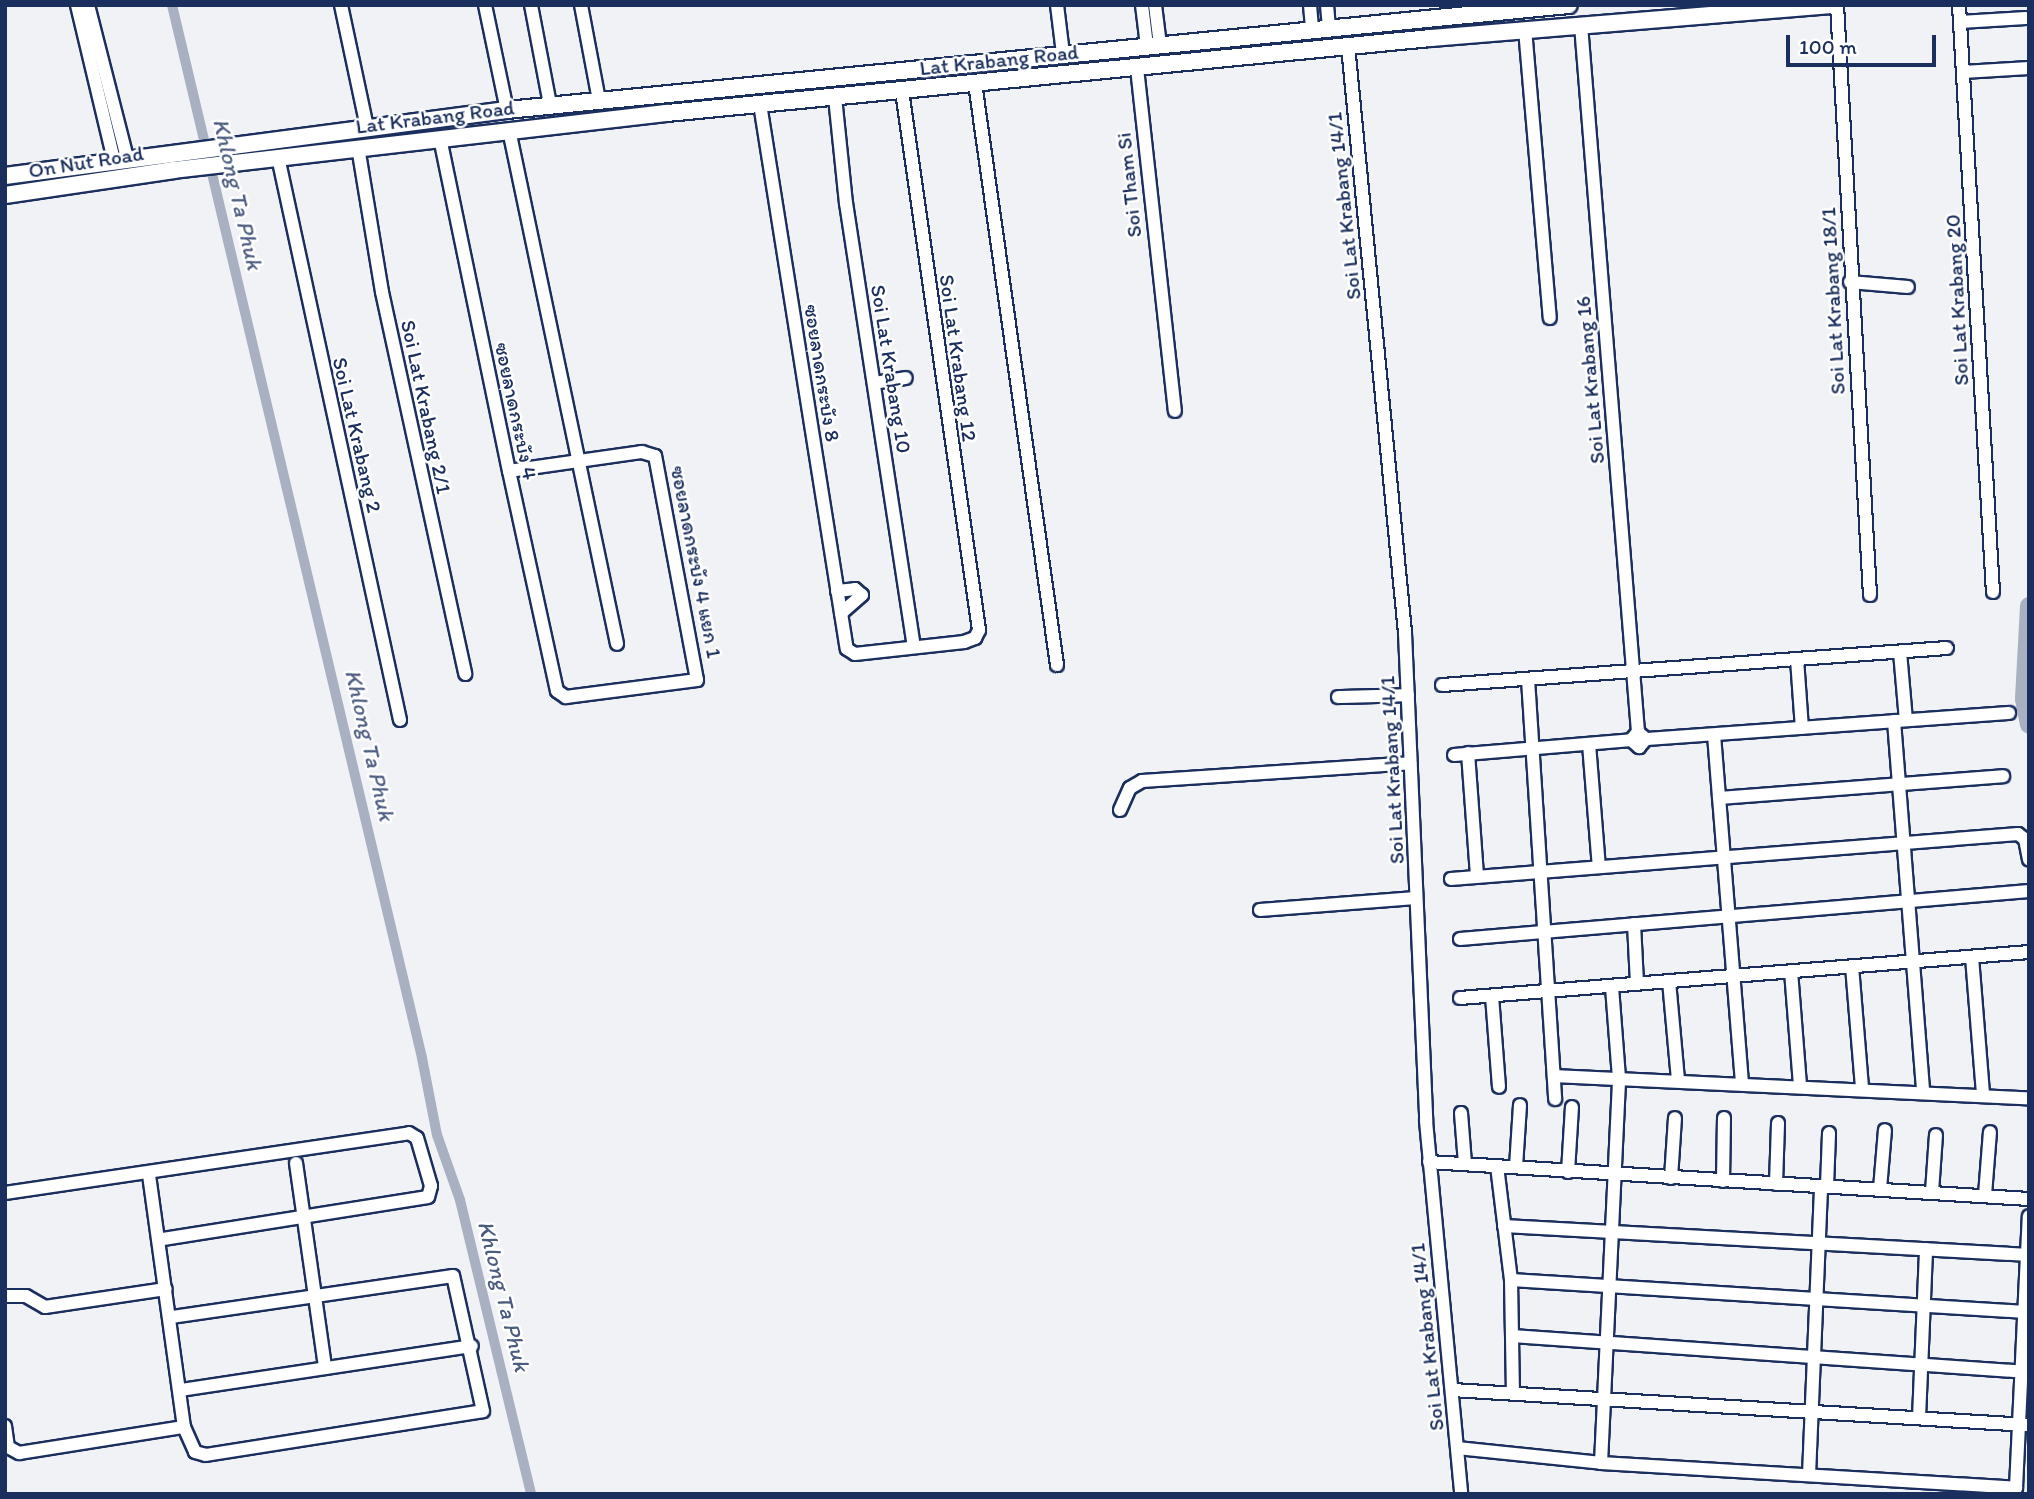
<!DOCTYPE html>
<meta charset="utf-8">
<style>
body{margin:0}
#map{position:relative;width:2034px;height:1499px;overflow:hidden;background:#f1f2f5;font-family:Itim,"Playpen Sans Thai",sans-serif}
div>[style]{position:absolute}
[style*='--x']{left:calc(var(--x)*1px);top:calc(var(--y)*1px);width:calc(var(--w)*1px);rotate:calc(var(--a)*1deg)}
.canal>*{height:10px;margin:-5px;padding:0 5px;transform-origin:5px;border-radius:5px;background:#a8b0c2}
.river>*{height:18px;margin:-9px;padding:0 9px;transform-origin:9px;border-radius:9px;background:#a8b0c2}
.roads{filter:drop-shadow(2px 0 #1b2f5e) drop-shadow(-2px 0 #1b2f5e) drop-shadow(0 2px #1b2f5e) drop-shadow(0 -2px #1b2f5e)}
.minor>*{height:12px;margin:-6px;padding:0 6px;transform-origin:6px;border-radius:6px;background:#fff}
.major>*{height:16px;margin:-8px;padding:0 8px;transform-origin:8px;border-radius:8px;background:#fff}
span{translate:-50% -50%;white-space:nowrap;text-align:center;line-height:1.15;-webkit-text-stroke:5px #fff;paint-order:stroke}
.street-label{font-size:21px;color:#1b2f5e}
.water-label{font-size:23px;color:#4c5c81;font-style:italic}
.frame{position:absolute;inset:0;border:7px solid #1b2f5e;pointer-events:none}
.scale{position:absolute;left:1786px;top:35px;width:150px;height:32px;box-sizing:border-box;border:4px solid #1b2f5e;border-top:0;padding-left:9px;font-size:21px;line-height:24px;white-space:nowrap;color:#1b2f5e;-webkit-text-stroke:5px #fff;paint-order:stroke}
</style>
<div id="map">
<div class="canal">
<i style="--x:172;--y:5;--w:1082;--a:76.64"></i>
<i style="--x:422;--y:1058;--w:78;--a:79"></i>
<i style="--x:437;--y:1135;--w:69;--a:70.5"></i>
<i style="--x:460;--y:1200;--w:302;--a:76.4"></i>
</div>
<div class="river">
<i style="--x:2029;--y:606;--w:93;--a:93.1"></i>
<i style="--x:2024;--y:699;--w:26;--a:79"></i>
</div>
<div class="roads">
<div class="minor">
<i style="--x:77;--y:5;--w:159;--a:76.6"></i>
<i style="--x:88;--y:5;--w:158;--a:75.7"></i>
<i style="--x:341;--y:5;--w:125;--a:78"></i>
<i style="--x:485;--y:5;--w:107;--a:78.2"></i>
<i style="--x:531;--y:5;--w:102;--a:79.2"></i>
<i style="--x:581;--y:5;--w:97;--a:79.3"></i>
<i style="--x:1057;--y:5;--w:49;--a:83"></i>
<i style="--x:1142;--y:5;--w:41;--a:83"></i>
<i style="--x:1155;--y:5;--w:40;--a:82.9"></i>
<i style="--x:1310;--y:5;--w:24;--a:85"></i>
<i style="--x:1327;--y:5;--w:22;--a:85"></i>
<i style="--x:1837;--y:5;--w:591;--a:86.8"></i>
<i style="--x:1959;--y:5;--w:588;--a:86.69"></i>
<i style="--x:1960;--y:22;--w:66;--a:-3.5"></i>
<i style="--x:1581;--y:25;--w:709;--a:85.39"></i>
<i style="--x:1525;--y:29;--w:290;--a:85.1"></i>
<i style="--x:1348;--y:46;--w:590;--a:84.45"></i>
<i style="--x:1405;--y:633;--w:488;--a:87.5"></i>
<i style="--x:1426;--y:1121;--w:375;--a:84.6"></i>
<i style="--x:1137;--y:68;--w:345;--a:83.7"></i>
<i style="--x:1963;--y:72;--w:66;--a:-3.5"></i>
<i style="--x:975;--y:83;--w:588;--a:81.98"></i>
<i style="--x:835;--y:97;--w:107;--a:84.1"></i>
<i style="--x:846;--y:203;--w:449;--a:81.3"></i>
<i style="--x:760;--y:104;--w:515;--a:80.96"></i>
<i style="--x:841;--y:613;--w:36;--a:81"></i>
<i style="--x:847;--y:649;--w:9;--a:32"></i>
<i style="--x:855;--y:654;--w:110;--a:-6.3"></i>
<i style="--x:964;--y:642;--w:12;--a:-20"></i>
<i style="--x:975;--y:638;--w:9;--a:-63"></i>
<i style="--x:979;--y:630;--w:544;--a:-98.13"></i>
<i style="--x:509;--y:130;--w:525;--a:78.13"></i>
<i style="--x:440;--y:138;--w:340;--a:78.3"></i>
<i style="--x:509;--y:471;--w:225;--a:77.7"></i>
<i style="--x:557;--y:691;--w:11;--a:34"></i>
<i style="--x:566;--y:697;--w:132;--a:-7.4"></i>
<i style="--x:697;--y:680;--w:228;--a:-100.6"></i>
<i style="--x:655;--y:456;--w:14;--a:-163"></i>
<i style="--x:642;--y:452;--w:134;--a:171.9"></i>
<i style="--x:358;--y:147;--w:147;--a:80.6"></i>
<i style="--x:382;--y:292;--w:391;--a:77.7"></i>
<i style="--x:278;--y:157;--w:576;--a:77.77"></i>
<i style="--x:1850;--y:282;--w:58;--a:4.9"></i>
<i style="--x:874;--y:383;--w:32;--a:-9"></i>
<i style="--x:837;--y:591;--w:18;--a:-6"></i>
<i style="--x:855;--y:589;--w:9;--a:41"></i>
<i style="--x:862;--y:595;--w:28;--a:139"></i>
<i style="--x:1900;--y:652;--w:68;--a:85"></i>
<i style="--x:1797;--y:659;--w:69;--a:85.9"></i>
<i style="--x:1528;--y:679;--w:421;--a:86.3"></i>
<i style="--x:1442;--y:685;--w:506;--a:-4.19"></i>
<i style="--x:1338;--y:697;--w:70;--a:-1.6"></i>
<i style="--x:1894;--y:721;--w:372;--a:85.5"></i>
<i style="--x:1714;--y:735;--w:347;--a:85.4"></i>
<i style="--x:1646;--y:739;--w:364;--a:-4.1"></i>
<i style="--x:1589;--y:744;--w:123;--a:85.4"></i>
<i style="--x:1468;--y:753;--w:124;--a:85.8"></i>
<i style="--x:1454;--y:755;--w:178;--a:-4.8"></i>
<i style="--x:1631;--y:740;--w:11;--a:41"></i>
<i style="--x:1639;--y:747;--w:11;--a:-49"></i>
<i style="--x:1646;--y:739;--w:11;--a:-139"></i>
<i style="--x:1638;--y:732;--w:11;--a:131"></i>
<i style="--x:1719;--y:798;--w:285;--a:-4.4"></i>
<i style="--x:1120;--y:810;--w:24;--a:-66"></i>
<i style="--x:1130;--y:788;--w:14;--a:-30"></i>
<i style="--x:1142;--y:781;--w:269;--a:-3.8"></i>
<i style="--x:1451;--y:879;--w:569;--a:-4.54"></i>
<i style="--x:2018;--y:834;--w:9;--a:36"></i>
<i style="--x:2025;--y:839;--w:21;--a:79"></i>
<i style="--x:1260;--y:910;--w:156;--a:-4.4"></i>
<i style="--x:1634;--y:924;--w:60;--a:87.1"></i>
<i style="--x:1460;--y:939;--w:571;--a:-4.82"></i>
<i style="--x:1972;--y:957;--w:138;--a:85.4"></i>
<i style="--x:1852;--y:966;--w:122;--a:85.3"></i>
<i style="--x:1791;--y:971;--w:114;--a:85.5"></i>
<i style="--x:1669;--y:981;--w:99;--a:84.8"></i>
<i style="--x:1492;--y:996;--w:91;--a:85.6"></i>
<i style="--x:1460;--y:998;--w:571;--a:-4.62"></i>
<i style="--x:1554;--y:1076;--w:476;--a:2.7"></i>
<i style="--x:1461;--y:1113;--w:51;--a:85.5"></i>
<i style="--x:1429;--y:1162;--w:601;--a:3.53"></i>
<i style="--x:296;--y:1163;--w:207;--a:81.9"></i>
<i style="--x:1497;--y:1166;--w:115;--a:83"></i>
<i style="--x:1511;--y:1280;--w:114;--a:89"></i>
<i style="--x:1516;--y:1167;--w:62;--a:-86.3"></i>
<i style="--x:1568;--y:1172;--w:65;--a:-86.5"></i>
<i style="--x:149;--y:1175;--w:254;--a:82.1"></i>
<i style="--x:184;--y:1427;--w:27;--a:66"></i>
<i style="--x:195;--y:1452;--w:11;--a:15"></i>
<i style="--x:206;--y:1455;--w:280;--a:-9"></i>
<i style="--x:483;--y:1411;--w:138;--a:-102.5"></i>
<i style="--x:453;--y:1276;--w:285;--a:171.7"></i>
<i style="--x:1671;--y:1178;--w:60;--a:-86.2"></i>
<i style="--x:1723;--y:1181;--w:63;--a:-89.1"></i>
<i style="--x:1776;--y:1184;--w:61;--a:-88.1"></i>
<i style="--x:1827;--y:1186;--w:53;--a:-87.8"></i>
<i style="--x:1880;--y:1189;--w:59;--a:-85.2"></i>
<i style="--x:1932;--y:1192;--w:57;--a:-86"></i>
<i style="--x:5;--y:1193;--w:408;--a:-8.4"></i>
<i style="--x:409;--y:1133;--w:9;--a:32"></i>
<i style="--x:417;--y:1138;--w:50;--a:73.7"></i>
<i style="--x:431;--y:1186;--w:11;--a:105"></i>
<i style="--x:428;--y:1197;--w:273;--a:171"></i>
<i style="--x:1985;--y:1195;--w:63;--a:-85.5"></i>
<i style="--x:1504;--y:1226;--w:526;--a:3.16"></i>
<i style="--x:1511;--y:1280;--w:515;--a:3.56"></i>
<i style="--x:5;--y:1296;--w:21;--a:0"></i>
<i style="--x:26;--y:1296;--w:22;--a:30"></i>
<i style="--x:45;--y:1307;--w:122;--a:-8.5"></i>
<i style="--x:1512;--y:1336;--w:517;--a:3.99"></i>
<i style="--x:181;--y:1390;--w:294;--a:-8.6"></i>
<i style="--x:1452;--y:1390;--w:577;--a:3.48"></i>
<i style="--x:1919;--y:1418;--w:169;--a:-87.6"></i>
<i style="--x:5;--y:1426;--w:21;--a:82"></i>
<i style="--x:8;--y:1447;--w:13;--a:29"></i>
<i style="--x:19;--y:1453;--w:167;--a:-9"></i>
<i style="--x:1457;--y:1448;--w:145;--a:5.9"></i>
<i style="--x:1601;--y:1463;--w:416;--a:3.4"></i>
<i style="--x:2016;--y:1488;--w:272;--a:-87.3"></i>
<i style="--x:1601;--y:1463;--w:385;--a:-87.3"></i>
<i style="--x:1619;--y:1078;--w:92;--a:-94.4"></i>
<i style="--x:1809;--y:1475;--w:289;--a:-87.6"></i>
</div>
<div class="major">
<i style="--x:5;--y:176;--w:506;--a:-7.49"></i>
<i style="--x:507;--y:110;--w:1067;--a:-5.65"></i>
<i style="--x:5;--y:195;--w:171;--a:-8.4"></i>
<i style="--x:174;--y:170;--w:496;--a:-6.6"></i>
<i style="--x:667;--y:113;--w:767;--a:-5.61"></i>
<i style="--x:1430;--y:38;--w:401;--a:-4.7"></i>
</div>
</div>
<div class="street-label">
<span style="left:999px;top:60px;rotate:-6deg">Lat Krabang Road</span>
<span style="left:435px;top:117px;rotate:-7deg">Lat Krabang Road</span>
<span style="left:86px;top:162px;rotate:-9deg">On Nut Road</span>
<span style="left:1129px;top:185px;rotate:-96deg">Soi Tham Si</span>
<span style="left:1344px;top:206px;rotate:-96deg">Soi Lat Krabang 14/1</span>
<span style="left:1957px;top:300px;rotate:-93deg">Soi Lat Krabang 20</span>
<span style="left:1833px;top:301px;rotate:-93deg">Soi Lat Krabang 18/1</span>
<span style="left:958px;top:358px;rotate:82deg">Soi Lat Krabang 12</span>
<span style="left:891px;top:369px;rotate:81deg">Soi Lat Krabang 10</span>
<span style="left:822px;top:373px;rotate:81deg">ซอยลาดกระบัง 8</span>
<span style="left:1590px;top:380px;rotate:-95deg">Soi Lat Krabang 16</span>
<span style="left:426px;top:407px;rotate:78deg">Soi Lat Krabang 2/1</span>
<span style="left:516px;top:411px;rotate:78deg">ซอยลาดกระบัง 4</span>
<span style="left:357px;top:435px;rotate:77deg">Soi Lat Krabang 2</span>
<span style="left:696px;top:562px;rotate:79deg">ซอยลาดกระบัง 4 แยก 1</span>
<span style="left:1392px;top:770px;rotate:-93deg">Soi Lat Krabang 14/1</span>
<span style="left:1427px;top:1337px;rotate:-96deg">Soi Lat Krabang 14/1</span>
</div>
<div class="water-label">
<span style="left:238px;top:194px;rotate:77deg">Khlong Ta Phuk</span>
<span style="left:370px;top:745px;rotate:77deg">Khlong Ta Phuk</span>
<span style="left:504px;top:1296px;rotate:76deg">Khlong Ta Phuk</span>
</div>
<div class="frame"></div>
<div class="scale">100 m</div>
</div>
